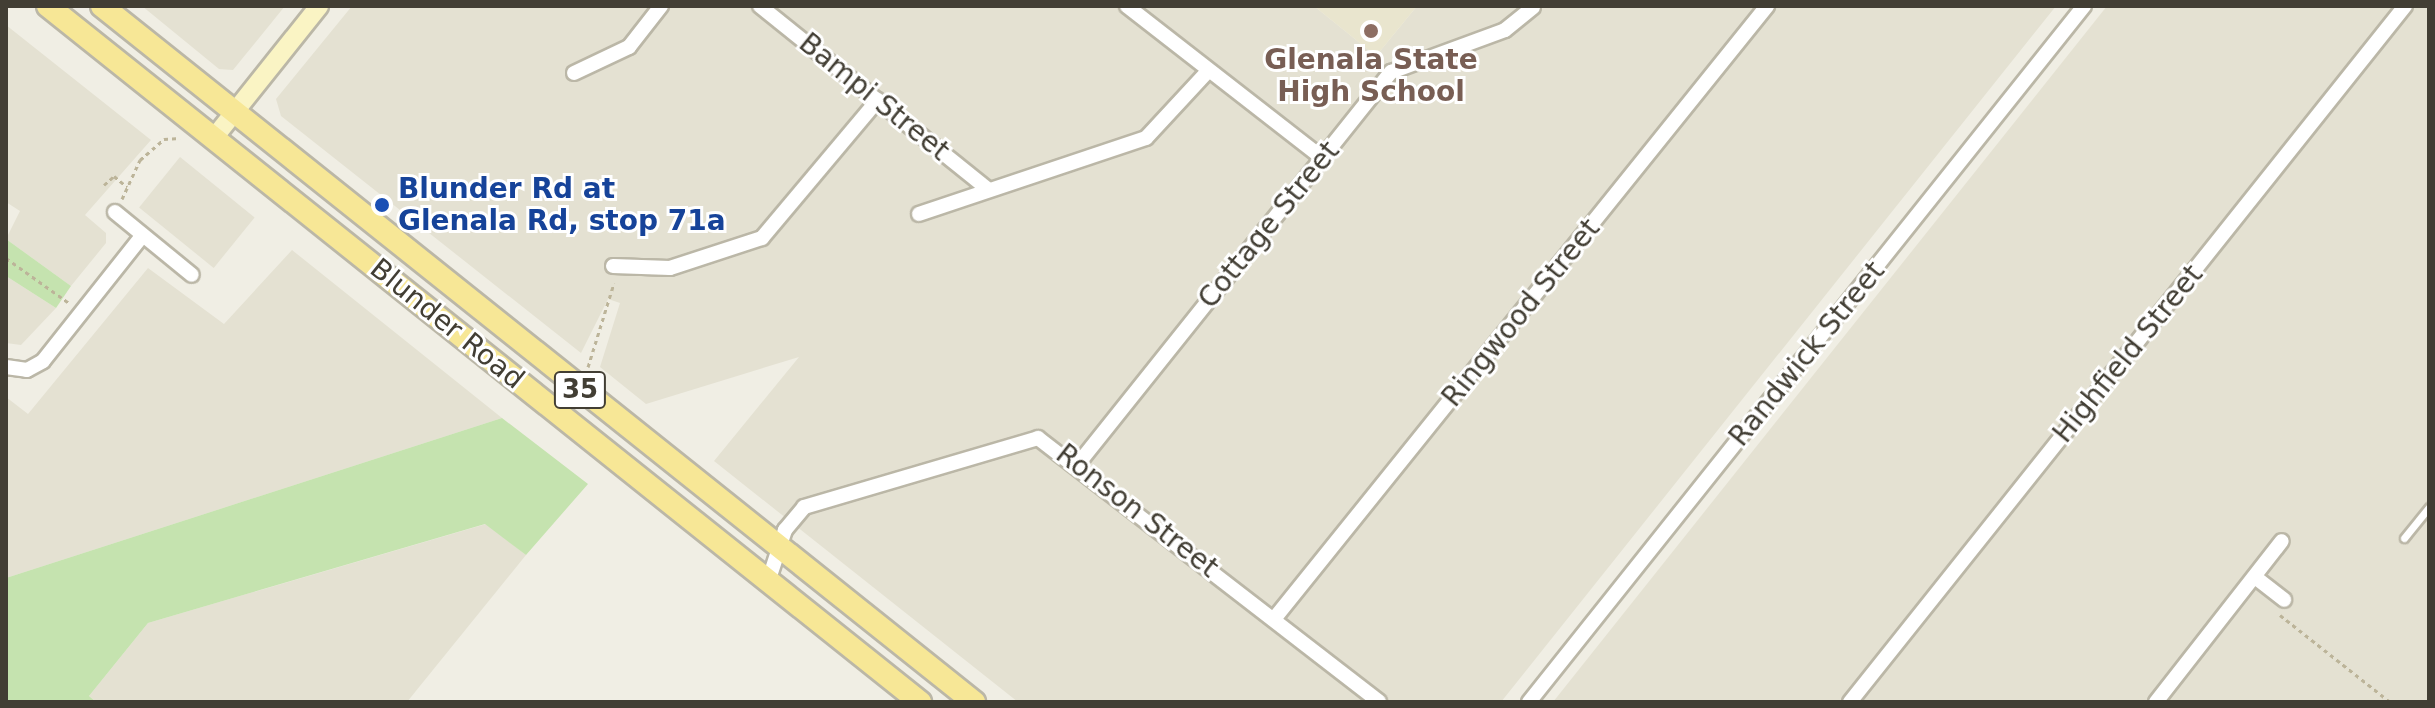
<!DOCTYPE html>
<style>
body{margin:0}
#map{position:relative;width:2435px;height:708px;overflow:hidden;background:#f0eee4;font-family:"DejaVu Sans",sans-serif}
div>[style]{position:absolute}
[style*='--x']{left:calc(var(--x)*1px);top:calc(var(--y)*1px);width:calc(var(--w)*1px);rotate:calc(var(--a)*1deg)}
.residential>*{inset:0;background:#e4e1d2;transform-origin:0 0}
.education>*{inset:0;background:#e9e5ce}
.green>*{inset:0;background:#c5e3af}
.path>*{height:3px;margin-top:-1.5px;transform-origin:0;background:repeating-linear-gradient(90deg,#bcb499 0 4px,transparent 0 8px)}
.roads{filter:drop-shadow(2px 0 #bbb7a7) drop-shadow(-2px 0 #bbb7a7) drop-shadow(0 2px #bbb7a7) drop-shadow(0 -2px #bbb7a7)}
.lane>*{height:7px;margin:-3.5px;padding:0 3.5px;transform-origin:3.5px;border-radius:3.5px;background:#fff}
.street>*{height:14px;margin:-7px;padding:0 7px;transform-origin:7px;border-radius:7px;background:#fff}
.secondary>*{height:18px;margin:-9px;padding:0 9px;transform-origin:9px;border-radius:9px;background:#faf4c4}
.primary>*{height:22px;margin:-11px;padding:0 11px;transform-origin:11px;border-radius:11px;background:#f7e796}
.dots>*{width:22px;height:22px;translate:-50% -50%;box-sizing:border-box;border:4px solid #fff;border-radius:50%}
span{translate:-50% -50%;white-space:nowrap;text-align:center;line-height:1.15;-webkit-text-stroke:6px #fff;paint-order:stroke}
.shield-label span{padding:2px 6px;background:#fff;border:2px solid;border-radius:6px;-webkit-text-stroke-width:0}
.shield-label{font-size:26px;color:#423e34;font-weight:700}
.education-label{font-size:28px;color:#785e54;font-weight:700}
.street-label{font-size:28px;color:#423e34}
.transit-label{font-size:28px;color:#164399;font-weight:700}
.left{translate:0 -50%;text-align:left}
.frame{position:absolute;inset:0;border:8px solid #423e34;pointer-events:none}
</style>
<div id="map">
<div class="residential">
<i style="clip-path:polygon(142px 6px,285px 6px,233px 70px,219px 69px)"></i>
<i style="clip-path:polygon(352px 6px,1314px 6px,1376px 56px,1417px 6px,2056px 6px,1501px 702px,1018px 702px,714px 461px,799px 357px,646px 404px,600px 367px,620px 303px,608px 299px,581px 353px,281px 116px,276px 99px)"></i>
<i style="clip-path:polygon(2107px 6px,2429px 6px,2429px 702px,1553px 702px)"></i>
<i style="clip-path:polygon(6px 25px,151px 140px,85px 215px,106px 233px,106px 243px,71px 286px,6px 239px,20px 211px,6px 202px)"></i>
<i style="left:180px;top:157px;width:96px;height:65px;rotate:39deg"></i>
<i style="clip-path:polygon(292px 250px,502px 418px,6px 578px,6px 397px,28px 414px,148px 268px,224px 324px)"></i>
<i style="clip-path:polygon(6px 276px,56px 308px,21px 345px,6px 343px)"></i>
<i style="clip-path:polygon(486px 524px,526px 555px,407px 702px,96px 702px,89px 696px,148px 623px)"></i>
</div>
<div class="education">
<i style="clip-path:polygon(1314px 6px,1417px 6px,1376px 56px)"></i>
</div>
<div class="green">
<i style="clip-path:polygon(6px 239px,71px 286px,56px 308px,6px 276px)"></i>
<i style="clip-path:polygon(502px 418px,588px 484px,526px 555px,485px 524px,148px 623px,89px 696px,96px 702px,6px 702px,6px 578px)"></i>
</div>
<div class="path">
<i style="--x:104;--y:185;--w:13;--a:-42"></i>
<i style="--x:114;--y:176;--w:17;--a:40"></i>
<i style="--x:122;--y:199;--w:43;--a:-65.2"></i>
<i style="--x:140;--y:160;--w:32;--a:-41"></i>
<i style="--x:164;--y:139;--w:16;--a:-4"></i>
<i style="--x:6;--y:258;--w:77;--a:35.5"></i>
<i style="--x:588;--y:367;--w:88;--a:-72.8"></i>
<i style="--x:2280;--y:615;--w:140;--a:38.3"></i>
</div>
<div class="roads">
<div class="lane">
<i style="--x:2404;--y:538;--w:40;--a:-51"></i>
</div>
<div class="street">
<i style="--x:760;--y:6;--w:292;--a:38.8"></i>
<i style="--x:1127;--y:6;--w:247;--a:37.9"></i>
<i style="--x:574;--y:73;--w:61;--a:-25.3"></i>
<i style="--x:629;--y:47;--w:52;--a:-52"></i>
<i style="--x:115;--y:212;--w:99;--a:39.3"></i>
<i style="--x:919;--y:214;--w:239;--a:-18.5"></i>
<i style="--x:1146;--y:138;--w:91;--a:-47.2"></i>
<i style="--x:613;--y:266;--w:57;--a:2"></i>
<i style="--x:670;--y:268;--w:97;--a:-18.1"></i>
<i style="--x:762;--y:238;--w:180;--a:-50"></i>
<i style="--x:6;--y:367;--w:21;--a:8"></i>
<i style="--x:27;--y:370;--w:18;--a:-29"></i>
<i style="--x:43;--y:361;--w:159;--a:-51.6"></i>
<i style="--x:1078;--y:464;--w:502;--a:-51.39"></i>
<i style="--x:1391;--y:72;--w:121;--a:-20.2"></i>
<i style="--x:1505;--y:30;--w:36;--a:-39"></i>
<i style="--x:2255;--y:577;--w:37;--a:38"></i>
<i style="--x:768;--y:582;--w:55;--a:-71.9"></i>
<i style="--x:785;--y:530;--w:30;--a:-50"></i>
<i style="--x:804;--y:507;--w:244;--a:-16.4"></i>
<i style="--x:1038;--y:438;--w:431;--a:37.7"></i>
<i style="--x:1274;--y:619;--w:787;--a:-51.19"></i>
<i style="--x:1529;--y:702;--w:890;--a:-51.43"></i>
<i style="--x:1850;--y:702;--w:890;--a:-51.43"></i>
<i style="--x:2156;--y:702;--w:204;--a:-52"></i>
</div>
<div class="secondary">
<i style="--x:213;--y:139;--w:170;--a:-51.4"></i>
</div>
<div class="primary">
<i style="--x:48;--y:6;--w:1116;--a:38.6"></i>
<i style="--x:102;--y:6;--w:1116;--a:38.6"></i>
</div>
</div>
<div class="dots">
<i style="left:1371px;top:31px;background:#8d6e63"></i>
<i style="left:382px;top:205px;background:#1a4fb4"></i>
</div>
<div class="shield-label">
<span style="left:580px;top:390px">35</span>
</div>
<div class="education-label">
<span style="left:1371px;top:76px">Glenala State<br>High School</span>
</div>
<div class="street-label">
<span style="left:874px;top:97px;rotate:39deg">Bampi Street</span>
<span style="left:1269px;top:225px;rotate:-51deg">Cottage Street</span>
<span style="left:1521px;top:313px;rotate:-51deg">Ringwood Street</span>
<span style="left:447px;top:324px;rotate:39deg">Blunder Road</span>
<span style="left:1807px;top:354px;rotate:-51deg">Randwick Street</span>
<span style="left:2128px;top:354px;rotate:-51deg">Highfield Street</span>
<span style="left:1137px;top:511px;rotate:38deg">Ronson Street</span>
</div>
<div class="transit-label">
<span class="left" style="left:398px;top:205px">Blunder Rd at<br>Glenala Rd, stop 71a</span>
</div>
<div class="frame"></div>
</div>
